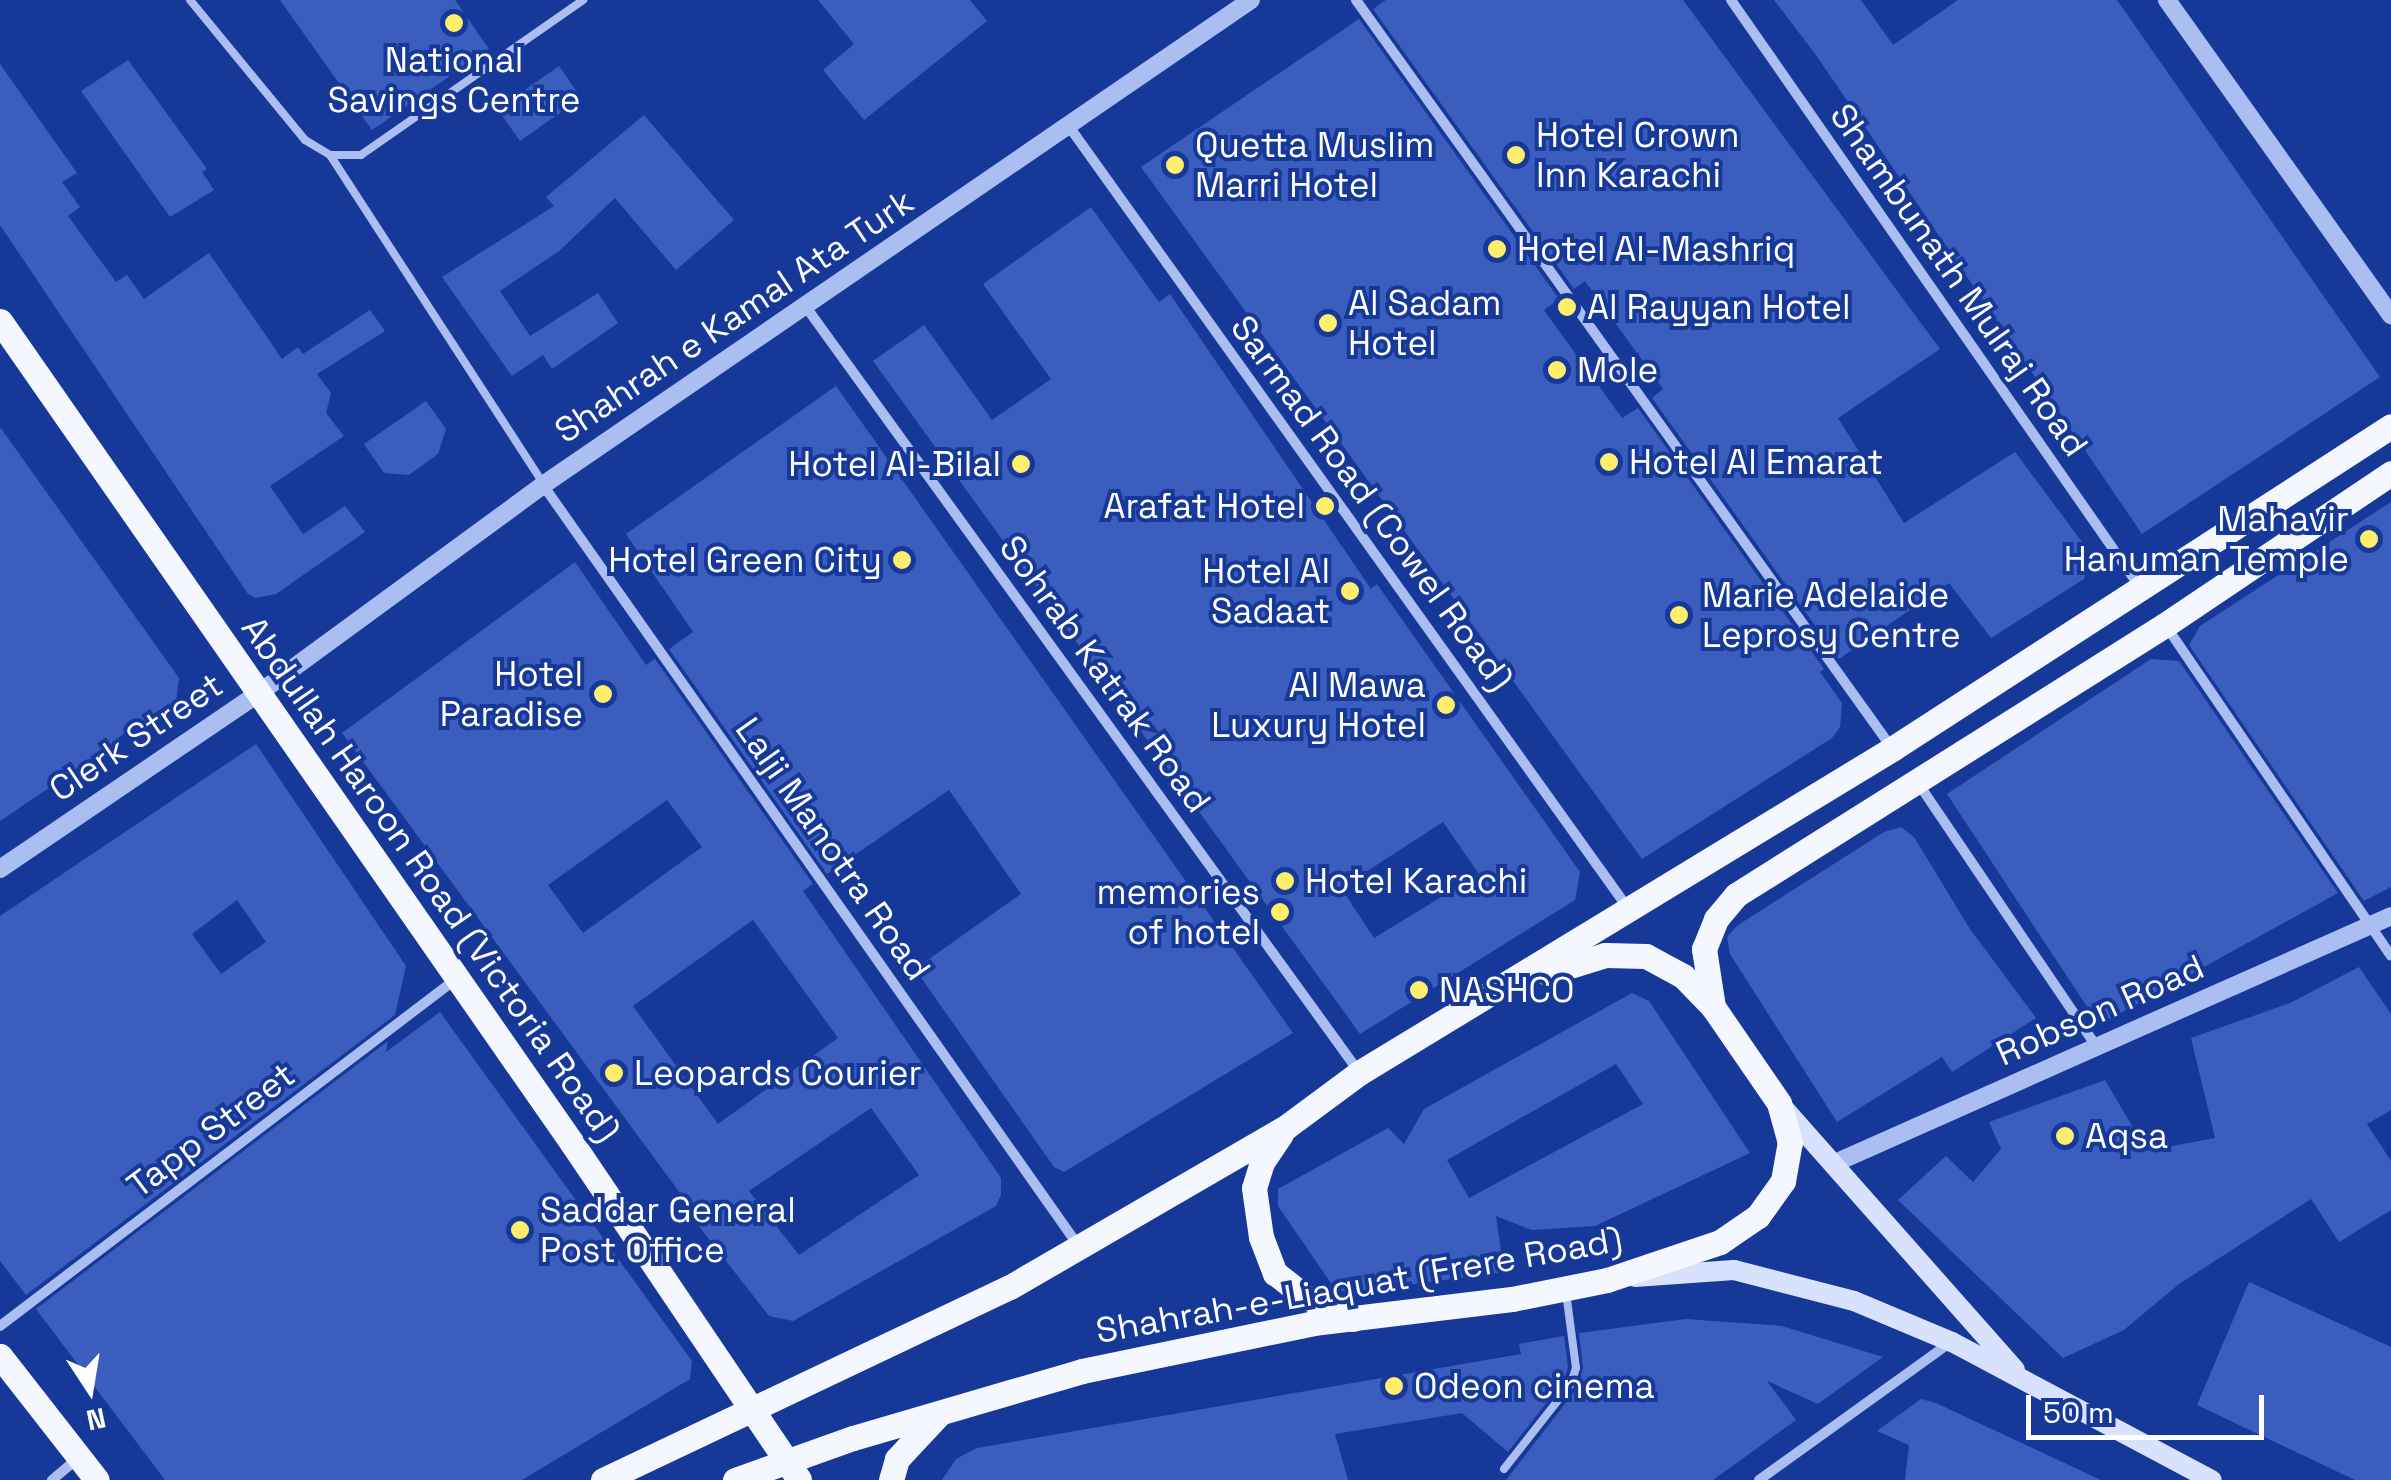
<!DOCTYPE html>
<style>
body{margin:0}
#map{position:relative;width:2391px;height:1480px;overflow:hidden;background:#163899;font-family:"Space Grotesk",sans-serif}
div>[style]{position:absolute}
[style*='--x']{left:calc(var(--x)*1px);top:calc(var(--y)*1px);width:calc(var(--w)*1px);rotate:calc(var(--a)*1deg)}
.building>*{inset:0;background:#3b5ebe;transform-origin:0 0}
.service>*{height:8px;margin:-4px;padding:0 4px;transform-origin:4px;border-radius:4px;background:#aabef2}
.minor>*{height:10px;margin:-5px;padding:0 5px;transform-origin:5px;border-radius:5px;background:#aabef2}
.tertiary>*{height:18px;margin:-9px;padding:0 9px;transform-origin:9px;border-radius:9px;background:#aabef2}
.secondary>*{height:20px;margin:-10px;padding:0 10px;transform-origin:10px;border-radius:10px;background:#d9e2fc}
.primary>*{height:25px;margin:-12.5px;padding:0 12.5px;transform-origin:12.5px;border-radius:12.5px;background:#f5f7ff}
.dots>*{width:28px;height:28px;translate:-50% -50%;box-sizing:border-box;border:5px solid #163899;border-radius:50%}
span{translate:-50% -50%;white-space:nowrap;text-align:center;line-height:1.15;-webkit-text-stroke:8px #163899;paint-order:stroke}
.poi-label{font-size:35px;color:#fff}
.left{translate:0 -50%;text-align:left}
.right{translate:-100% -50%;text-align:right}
.street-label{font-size:35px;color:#fff}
.north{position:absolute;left:40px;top:1340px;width:100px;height:100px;-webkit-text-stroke:8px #163899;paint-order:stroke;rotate:168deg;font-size:28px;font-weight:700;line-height:40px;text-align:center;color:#fff}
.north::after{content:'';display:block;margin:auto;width:35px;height:45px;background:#fff;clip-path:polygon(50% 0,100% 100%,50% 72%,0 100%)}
.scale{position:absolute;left:2026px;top:1395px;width:238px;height:45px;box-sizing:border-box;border:5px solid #fff;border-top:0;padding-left:12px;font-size:30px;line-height:35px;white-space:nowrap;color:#fff;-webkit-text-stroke:8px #163899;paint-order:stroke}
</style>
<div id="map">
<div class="building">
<i style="clip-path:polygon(280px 0,455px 0,489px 49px,372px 130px)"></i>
<i style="clip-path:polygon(818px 0,970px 0,987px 21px,864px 120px,823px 70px,854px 44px)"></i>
<i style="clip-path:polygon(1386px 0,1683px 0,1940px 349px,1838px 418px,1904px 523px,2015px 452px,2091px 554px,2084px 579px,1991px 638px,1949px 583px,1839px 659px,1652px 398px,1663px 389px,1585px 281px,1574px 289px,1373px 9px)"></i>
<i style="clip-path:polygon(1774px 0,1861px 0,1893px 45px,1958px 0,2117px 0,2380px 377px,2142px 534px,1816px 55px)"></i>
<i style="clip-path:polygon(1359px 19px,1559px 299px,1544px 310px,1622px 418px,1638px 408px,1824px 669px,1820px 672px,1842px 703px,1840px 727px,1832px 738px,1642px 859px,1141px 167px)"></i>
<i style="clip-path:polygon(128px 60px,207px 169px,202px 172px,214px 190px,170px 217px,81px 91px)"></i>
<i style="clip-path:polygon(0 64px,77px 173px,62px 182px,80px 207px,68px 216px,116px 282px,127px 275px,144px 299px,209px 253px,282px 359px,298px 347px,303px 354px,370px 310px,385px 331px,317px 374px,331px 393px,326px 413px,344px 436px,270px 486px,303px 534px,345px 506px,365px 532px,276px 594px,255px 598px,248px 594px,0 225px)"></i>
<i style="left:559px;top:66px;width:39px;height:75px;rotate:55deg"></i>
<i style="clip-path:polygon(644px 115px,734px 220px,676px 270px,615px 198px,559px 251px,500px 291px,530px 336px,598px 293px,618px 323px,552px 369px,543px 355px,512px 376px,442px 277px,554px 206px,546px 197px)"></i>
<i style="clip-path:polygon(evenodd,1091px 207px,1159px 302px,1170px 294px,1371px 589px,1377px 584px,1580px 872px,1575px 900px,1360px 1034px,873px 361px,924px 325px,992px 420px,1051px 379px,983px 284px,1091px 207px,1443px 822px,1479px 874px,1374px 938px,1341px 888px,1443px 822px)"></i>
<i style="clip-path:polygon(836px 386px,1293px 1033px,1064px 1172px,1054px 1167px,915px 969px,1021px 894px,949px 790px,827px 874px,669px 649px,693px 632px,626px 534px)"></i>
<i style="clip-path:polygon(426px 401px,446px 429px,438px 454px,409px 475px,384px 473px,364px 444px)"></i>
<i style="clip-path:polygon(0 427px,179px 678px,176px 702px,0 821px)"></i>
<i style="clip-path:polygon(2391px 502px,2391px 887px,2364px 901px,2189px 645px,2200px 626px)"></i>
<i style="clip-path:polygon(evenodd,575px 562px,646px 665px,655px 659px,813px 884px,803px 891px,1001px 1178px,1001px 1195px,996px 1206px,793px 1321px,769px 1316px,698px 1225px,702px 1223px,342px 733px,575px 562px,667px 800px,702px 847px,583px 933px,548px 885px,667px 800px,575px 562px,753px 920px,838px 1038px,718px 1124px,633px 1006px,753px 920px,575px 562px,871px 1108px,919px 1175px,799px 1255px,749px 1191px,871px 1108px)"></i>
<i style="clip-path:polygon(2151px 659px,2179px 661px,2338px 893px,2099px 1025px,1947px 794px)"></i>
<i style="clip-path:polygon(evenodd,256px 744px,406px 966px,395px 1015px,26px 1295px,0 1261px,0 916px,256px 744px,237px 900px,266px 942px,221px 974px,192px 934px,237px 900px)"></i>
<i style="clip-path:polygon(1901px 827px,1914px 837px,1970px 929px,2036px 1018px,1952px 1072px,1942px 1057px,1837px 1122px,1730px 954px,1727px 937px,1738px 925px,1884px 832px)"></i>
<i style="clip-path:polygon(2359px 967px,2391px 1014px,2391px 1110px,2367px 1124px,2391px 1161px,2391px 1210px,2339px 1242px,2311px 1199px,2179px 1284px,2124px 1330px,2063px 1358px,1898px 1200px,1946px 1156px,1973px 1182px,2001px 1149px,1989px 1122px,2105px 1080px,2131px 1124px,2140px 1152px,2215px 1138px,2191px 1038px,2290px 1003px)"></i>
<i style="clip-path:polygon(evenodd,1632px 993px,1649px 1001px,1750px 1153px,1595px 1226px,1532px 1230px,1496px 1216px,1504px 1272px,1347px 1293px,1333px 1286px,1278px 1206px,1278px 1189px,1388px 1128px,1404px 1144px,1424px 1109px,1632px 993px,1616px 1064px,1643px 1104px,1469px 1198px,1447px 1160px,1616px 1064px)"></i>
<i style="clip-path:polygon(440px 1012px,692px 1361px,690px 1379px,522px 1480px,165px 1480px,36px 1309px,388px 1041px,386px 1052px)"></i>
<i style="clip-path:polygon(2249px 1282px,2391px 1347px,2391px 1480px,2355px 1480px,2197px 1405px)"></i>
<i style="clip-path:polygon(1686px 1319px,1782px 1326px,1883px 1357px,1818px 1404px,1767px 1381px,1796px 1420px,1713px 1480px,1506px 1480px,1578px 1387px,1583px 1368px,1579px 1333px)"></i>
<i style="clip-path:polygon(1564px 1336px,1568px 1367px,1564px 1380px,1508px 1452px,1462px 1413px,1335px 1434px,1348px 1480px,942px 1480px,956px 1459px,977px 1448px,1521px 1354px,1519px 1344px)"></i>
<i style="clip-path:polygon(1921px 1399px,1936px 1403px,2101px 1480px,1905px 1480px,1909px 1445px,1877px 1431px)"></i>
</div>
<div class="service">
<i style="--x:190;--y:0;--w:181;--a:50.6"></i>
<i style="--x:305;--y:140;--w:29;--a:31"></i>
<i style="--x:330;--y:155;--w:390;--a:57"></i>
<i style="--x:330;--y:155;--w:31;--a:0"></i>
<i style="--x:361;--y:155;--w:271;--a:-34.9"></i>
<i style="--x:1504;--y:1469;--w:108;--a:-51.8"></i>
<i style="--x:1571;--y:1384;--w:17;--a:-73"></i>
<i style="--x:1576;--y:1368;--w:77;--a:-97.5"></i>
</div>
<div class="minor">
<i style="--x:1356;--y:0;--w:920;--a:54.38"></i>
<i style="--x:1731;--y:0;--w:714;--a:55.15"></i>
<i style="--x:1068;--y:125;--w:961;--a:54.44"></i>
<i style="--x:806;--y:307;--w:944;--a:54.14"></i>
<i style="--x:543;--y:485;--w:928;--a:54.87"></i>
<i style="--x:2166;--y:626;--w:399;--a:55.7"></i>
<i style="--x:1918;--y:783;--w:319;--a:55.9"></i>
<i style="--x:0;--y:1326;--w:573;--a:-37.27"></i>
<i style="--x:52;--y:1480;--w:34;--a:-40"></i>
<i style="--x:1759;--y:1480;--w:236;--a:-35.7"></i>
</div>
<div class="tertiary">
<i style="--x:2167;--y:0;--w:387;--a:54.6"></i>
<i style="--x:0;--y:869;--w:313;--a:-34.2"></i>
<i style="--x:259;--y:693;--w:352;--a:-36.2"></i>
<i style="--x:543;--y:485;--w:858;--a:-34.41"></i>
<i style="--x:1835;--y:1163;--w:608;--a:-23.95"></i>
</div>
<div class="secondary">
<i style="--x:1779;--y:1103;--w:356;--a:48.5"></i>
<i style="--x:1635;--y:1277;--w:99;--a:-4"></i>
<i style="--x:1734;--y:1270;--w:124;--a:14.5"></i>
<i style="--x:1854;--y:1301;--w:106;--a:22.7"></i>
<i style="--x:1952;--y:1342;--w:294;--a:28"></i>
</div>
<div class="primary">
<i style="--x:0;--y:321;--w:1001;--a:55.17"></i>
<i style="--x:572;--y:1143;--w:406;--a:56"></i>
<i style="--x:1547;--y:973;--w:61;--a:-17.2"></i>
<i style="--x:1605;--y:955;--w:41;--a:1.4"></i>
<i style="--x:1646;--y:956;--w:42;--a:28.4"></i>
<i style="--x:1683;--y:976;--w:43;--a:45.9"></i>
<i style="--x:1281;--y:1134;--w:34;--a:124"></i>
<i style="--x:1262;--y:1162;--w:27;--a:107"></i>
<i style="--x:1254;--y:1188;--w:49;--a:81.9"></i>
<i style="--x:1261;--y:1237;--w:39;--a:69"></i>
<i style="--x:1275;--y:1273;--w:37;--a:38"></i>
<i style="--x:1304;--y:1296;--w:54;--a:25.1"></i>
<i style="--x:0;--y:1356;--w:157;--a:52"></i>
<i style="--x:603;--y:1480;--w:450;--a:-25.4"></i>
<i style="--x:1010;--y:1287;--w:319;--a:-30.1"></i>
<i style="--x:1286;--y:1127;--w:91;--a:-36.5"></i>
<i style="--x:1359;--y:1073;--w:624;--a:-31.29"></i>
<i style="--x:1892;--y:749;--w:594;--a:-32.91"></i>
<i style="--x:735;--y:1480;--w:125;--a:-19.6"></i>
<i style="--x:853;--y:1438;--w:239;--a:-16.3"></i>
<i style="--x:1082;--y:1371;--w:236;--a:-11.7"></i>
<i style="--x:1313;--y:1323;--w:200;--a:-6.9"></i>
<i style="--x:1512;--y:1299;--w:97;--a:-11.3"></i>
<i style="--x:1607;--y:1280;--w:119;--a:-18.6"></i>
<i style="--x:1720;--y:1242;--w:46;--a:-34.4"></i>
<i style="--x:1758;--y:1216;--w:43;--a:-54.5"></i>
<i style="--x:1783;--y:1181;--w:39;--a:-80"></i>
<i style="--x:1790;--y:1143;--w:41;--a:-105.4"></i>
<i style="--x:1779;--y:1103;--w:116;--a:-124.5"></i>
<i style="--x:1713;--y:1007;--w:59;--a:-98.8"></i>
<i style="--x:1704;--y:949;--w:32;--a:-68"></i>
<i style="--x:1716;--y:919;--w:31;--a:-50"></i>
<i style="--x:1736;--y:895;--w:507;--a:-32.19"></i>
<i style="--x:2165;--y:625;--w:272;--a:-33.9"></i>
<i style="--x:891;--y:1480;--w:22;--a:-74"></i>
<i style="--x:897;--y:1459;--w:60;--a:-47"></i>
</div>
<div class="dots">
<i style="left:454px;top:23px;background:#ffee6b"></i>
<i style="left:1516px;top:155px;background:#ffee6b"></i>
<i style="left:1175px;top:165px;background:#ffee6b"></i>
<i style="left:1497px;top:249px;background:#ffee6b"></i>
<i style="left:1567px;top:307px;background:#ffee6b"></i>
<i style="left:1328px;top:323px;background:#ffee6b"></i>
<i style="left:1557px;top:370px;background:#ffee6b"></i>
<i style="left:1609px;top:462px;background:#ffee6b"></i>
<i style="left:1021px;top:464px;background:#ffee6b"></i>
<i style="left:1325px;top:506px;background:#ffee6b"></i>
<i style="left:2369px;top:539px;background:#ffee6b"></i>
<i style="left:902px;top:560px;background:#ffee6b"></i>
<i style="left:1350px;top:591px;background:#ffee6b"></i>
<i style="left:1679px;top:615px;background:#ffee6b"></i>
<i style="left:603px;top:694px;background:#ffee6b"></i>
<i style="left:1446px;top:705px;background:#ffee6b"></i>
<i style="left:1285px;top:881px;background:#ffee6b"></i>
<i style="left:1280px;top:912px;background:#ffee6b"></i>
<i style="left:1419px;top:990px;background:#ffee6b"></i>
<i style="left:614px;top:1073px;background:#ffee6b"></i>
<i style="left:2065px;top:1136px;background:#ffee6b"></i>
<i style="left:520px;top:1230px;background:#ffee6b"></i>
<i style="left:1394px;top:1386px;background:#ffee6b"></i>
</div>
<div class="poi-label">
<span style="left:454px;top:80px">National<br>Savings Centre</span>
<span class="left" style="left:1536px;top:155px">Hotel Crown<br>Inn Karachi</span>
<span class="left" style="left:1195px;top:165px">Quetta Muslim<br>Marri Hotel</span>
<span class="left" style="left:1517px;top:249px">Hotel Al-Mashriq</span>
<span class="left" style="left:1348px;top:323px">Al Sadam<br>Hotel</span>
<span class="left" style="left:1587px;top:307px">Al Rayyan Hotel</span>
<span class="left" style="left:1577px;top:370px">Mole</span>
<span class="left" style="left:1629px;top:462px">Hotel Al Emarat</span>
<span class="right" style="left:1001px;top:464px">Hotel Al-Bilal</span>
<span class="right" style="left:1305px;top:506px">Arafat Hotel</span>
<span class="right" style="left:2349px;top:539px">Mahavir<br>Hanuman Temple</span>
<span class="right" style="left:882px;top:560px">Hotel Green City</span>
<span class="right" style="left:1330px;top:591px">Hotel Al<br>Sadaat</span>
<span class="left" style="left:1702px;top:615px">Marie Adelaide<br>Leprosy Centre</span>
<span class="right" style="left:583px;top:694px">Hotel<br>Paradise</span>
<span class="right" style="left:1426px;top:705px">Al Mawa<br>Luxury Hotel</span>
<span class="left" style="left:1305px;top:881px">Hotel Karachi</span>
<span class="right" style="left:1260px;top:912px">memories<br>of hotel</span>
<span class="left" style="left:1439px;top:990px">NASHCO</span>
<span class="left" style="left:634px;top:1073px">Leopards Courier</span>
<span class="left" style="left:2085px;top:1136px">Aqsa</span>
<span class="left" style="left:540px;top:1230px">Saddar General<br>Post Office</span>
<span class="left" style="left:1414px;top:1386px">Odeon cinema</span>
</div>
<div class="street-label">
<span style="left:1959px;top:280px;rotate:55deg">Shambunath Mulraj Road</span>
<span style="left:734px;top:316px;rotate:-34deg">Shahrah e Kamal Ata Turk</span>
<span style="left:1372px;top:503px;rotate:54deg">Sarmad Road (Cowel Road)</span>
<span style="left:1105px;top:674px;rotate:54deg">Sohrab Katrak Road</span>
<span style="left:136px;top:737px;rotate:-34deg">Clerk Street</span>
<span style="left:833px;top:849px;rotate:55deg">Lalji Manotra Road</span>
<span style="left:431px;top:879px;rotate:55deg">Abdullah Haroon Road (Victoria Road)</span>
<span style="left:2100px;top:1010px;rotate:-24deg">Robson Road</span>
<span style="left:211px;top:1130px;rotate:-37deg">Tapp Street</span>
<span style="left:1359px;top:1285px;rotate:-10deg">Shahrah-e-Liaquat (Frere Road)</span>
</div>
<div class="north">N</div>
<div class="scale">50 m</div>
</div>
